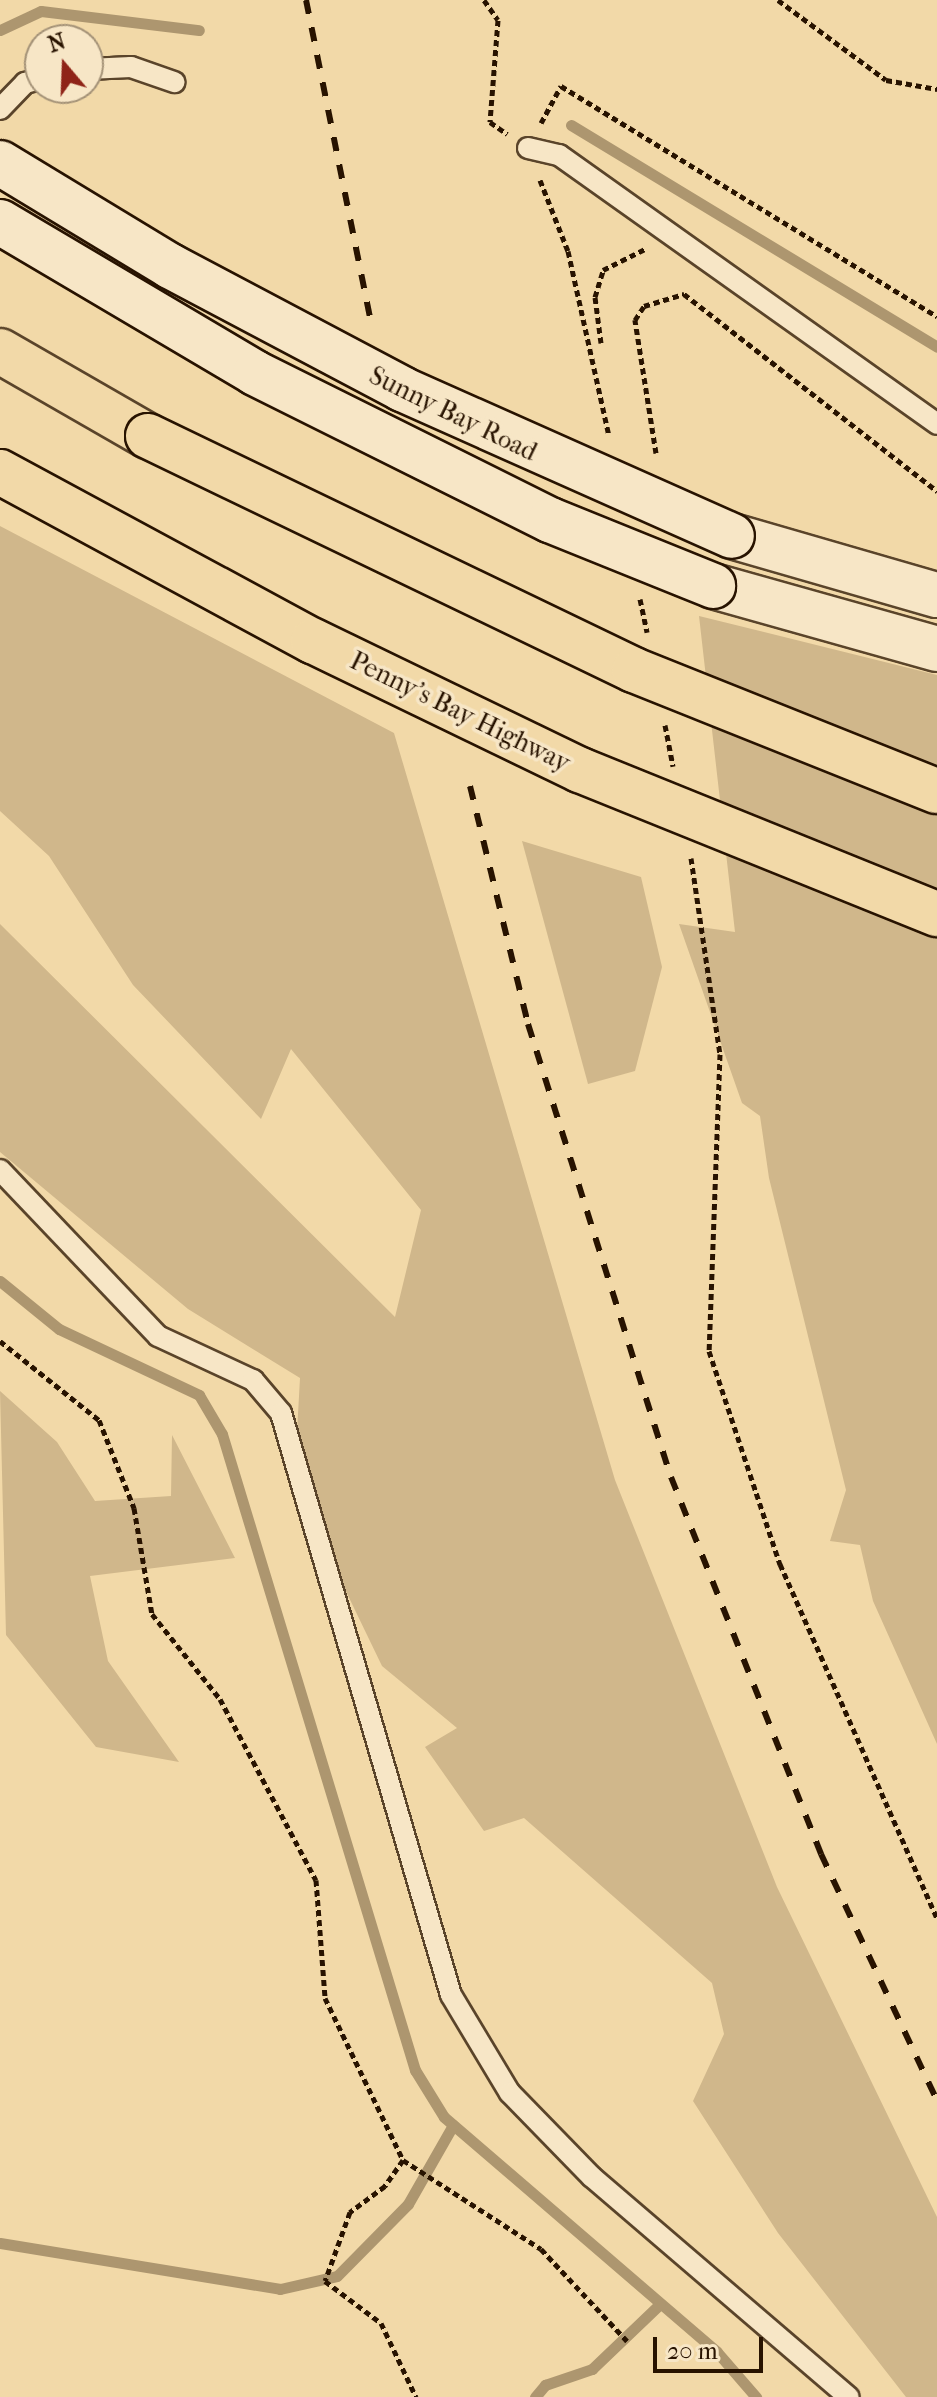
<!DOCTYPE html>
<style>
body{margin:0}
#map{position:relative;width:937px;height:2397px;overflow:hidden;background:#f2d9a8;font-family:"IM FELL French Canon",serif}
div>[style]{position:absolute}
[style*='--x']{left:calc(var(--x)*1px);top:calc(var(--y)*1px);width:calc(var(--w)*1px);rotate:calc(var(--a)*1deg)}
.green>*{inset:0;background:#d0b78b}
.stream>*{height:11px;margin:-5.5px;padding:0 5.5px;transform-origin:5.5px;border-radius:5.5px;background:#ad966f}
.path>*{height:5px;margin-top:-2.5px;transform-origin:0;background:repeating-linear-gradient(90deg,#281300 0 6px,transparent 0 10px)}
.roads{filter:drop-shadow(2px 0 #5a442a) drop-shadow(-2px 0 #5a442a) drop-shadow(0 2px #5a442a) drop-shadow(0 -2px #5a442a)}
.lane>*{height:20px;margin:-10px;padding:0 10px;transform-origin:10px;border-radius:10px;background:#f7e6c6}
.secondary>*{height:44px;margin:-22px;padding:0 22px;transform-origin:22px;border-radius:22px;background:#f7e6c6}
.highway>*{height:44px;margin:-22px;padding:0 22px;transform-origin:22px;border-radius:22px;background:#f2d9a8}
.rail>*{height:6px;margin-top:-3px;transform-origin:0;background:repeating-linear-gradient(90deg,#281300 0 14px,transparent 0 28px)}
.bridges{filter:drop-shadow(2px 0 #281300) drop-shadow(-2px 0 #281300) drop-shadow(0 2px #281300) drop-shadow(0 -2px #281300)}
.secondary-bridge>*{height:44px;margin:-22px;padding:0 22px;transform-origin:22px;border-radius:22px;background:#f7e6c6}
.highway-bridge>*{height:44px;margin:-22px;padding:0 22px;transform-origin:22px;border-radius:22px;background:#f2d9a8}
span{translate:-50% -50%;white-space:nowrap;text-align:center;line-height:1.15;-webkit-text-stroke:7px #f7e6c6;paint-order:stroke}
.street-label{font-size:26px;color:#281300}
.north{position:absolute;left:24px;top:24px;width:80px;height:80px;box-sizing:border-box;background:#f7e6c6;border:2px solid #a49277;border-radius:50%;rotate:341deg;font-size:22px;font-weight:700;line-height:32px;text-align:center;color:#281300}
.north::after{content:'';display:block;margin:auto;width:28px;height:36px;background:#8f2418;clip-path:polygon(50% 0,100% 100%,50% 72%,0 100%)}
.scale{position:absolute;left:653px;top:2337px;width:110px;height:36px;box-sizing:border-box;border:4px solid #281300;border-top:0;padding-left:10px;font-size:24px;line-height:28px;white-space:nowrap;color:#281300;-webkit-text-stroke:6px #f7e6c6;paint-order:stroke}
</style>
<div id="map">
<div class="green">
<i style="clip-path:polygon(0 526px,394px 733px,615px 1480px,777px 1887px,937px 2217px,937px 2397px,906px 2397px,778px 2233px,693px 2101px,724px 2034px,712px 1983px,524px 1818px,484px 1831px,425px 1747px,457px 1728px,382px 1666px,340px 1579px,297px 1432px,300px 1378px,188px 1309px,0 1152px,0 924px,395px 1317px,421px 1210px,291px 1049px,261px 1119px,133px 985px,49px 856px,0 811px)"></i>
<i style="clip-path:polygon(699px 616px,937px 675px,937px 1744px,873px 1601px,860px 1545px,830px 1541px,846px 1490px,769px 1178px,760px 1116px,742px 1103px,679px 924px,735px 932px)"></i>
<i style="clip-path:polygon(522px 841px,641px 877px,662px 967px,635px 1071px,588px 1084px)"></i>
<i style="clip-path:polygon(0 1391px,57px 1442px,95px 1501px,171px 1496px,172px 1435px,235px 1558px,90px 1576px,108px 1661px,179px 1762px,96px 1747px,6px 1635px)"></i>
</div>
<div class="stream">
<i style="--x:0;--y:30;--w:45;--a:-24.9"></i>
<i style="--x:41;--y:11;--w:159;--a:6.9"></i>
<i style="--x:571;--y:125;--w:428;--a:31.2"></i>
<i style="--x:0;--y:1281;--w:76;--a:39.1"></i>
<i style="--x:59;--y:1329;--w:155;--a:25.2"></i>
<i style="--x:199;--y:1395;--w:45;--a:59.5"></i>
<i style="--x:222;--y:1434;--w:665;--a:73.12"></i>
<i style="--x:415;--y:2070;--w:55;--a:58.3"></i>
<i style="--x:444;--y:2117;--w:360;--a:40.7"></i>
<i style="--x:717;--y:2352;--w:60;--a:49.1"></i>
<i style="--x:0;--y:2243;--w:284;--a:9.3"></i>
<i style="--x:280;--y:2289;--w:58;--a:-12.8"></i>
<i style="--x:337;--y:2276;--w:101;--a:-45.4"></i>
<i style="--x:408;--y:2204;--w:91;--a:-60.3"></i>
<i style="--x:535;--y:2397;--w:16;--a:-50"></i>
<i style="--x:545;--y:2385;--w:50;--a:-18.8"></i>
<i style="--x:592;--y:2369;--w:94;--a:-43.7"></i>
</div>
<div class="path">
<i style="--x:484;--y:0;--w:24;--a:55"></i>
<i style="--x:498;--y:20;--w:102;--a:94.5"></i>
<i style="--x:490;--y:122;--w:21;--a:35"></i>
<i style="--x:778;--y:0;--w:134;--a:36.5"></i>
<i style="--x:886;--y:80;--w:52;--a:10"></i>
<i style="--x:541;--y:123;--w:42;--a:-61.6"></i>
<i style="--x:561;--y:86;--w:441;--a:31.5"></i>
<i style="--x:540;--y:180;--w:76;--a:68.5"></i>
<i style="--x:568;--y:251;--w:189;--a:77.5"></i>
<i style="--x:601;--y:343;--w:46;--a:-97.4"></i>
<i style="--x:595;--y:297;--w:28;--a:-73"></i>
<i style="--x:603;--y:270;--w:47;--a:-26.6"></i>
<i style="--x:656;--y:453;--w:135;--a:-99"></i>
<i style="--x:635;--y:320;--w:17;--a:-57"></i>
<i style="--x:644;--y:306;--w:42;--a:-16.7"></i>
<i style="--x:684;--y:294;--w:321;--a:37.9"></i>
<i style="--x:640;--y:599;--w:34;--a:78"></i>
<i style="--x:665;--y:725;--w:42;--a:79"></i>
<i style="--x:691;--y:858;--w:198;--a:81.6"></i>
<i style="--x:720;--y:1054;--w:297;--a:92.1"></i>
<i style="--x:709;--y:1351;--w:225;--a:71.6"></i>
<i style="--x:780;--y:1564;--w:387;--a:66.1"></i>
<i style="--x:0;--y:1341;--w:127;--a:38.6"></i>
<i style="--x:99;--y:1420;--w:95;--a:68.3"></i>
<i style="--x:134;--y:1508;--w:108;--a:80.4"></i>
<i style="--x:152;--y:1614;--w:109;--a:51.3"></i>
<i style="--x:220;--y:1699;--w:205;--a:62.1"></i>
<i style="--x:316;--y:1880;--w:118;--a:85.6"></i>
<i style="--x:325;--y:1998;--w:180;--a:64.3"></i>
<i style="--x:403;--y:2160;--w:164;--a:32.8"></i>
<i style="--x:541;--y:2249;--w:126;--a:46.9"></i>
<i style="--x:403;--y:2160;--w:32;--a:125"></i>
<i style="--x:385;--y:2186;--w:44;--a:143.4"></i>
<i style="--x:350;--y:2212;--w:73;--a:109.9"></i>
<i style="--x:325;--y:2281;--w:70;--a:36.9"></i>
<i style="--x:381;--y:2323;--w:82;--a:64.7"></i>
</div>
<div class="roads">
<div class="lane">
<i style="--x:88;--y:69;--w:43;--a:-2.7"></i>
<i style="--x:131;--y:67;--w:46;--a:19.2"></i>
<i style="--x:0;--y:109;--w:36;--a:-46"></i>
<i style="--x:25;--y:83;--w:16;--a:-15"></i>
<i style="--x:528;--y:148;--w:32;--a:13"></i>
<i style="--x:559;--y:155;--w:464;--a:35.4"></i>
<i style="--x:0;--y:1170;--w:229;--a:46.4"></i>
<i style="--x:158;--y:1336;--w:105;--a:24.9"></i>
<i style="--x:253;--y:1380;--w:43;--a:49.7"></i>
<i style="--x:281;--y:1413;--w:606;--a:73.72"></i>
<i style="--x:451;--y:1995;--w:114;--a:59"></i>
<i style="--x:510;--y:2093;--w:117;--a:45.7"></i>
<i style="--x:592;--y:2177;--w:338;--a:40.6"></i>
</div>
<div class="secondary">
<i style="--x:732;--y:536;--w:213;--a:16.1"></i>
<i style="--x:713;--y:586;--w:233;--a:15.7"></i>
</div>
<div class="highway">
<i style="--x:0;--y:351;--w:171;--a:29.9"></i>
</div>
</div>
<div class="rail">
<i style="--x:306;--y:0;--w:329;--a:78.6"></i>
<i style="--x:470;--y:786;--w:245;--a:76.3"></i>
<i style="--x:528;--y:1024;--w:475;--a:72.5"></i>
<i style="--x:671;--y:1477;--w:406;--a:68.3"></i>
<i style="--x:821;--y:1854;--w:273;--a:64.8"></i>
</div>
<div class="bridges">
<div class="secondary-bridge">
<i style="--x:0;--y:163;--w:199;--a:31.2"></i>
<i style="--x:170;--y:266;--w:263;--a:27.9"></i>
<i style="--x:402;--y:389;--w:361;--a:24"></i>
<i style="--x:0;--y:222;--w:296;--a:30.6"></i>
<i style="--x:255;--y:373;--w:330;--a:26.5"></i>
<i style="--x:550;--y:520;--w:176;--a:22"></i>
</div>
<div class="highway-bridge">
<i style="--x:148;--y:436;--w:539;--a:25.71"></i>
<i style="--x:634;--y:670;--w:326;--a:21.8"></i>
<i style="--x:0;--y:472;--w:356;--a:28.4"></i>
<i style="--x:313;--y:641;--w:297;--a:25.8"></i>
<i style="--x:580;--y:770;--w:385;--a:22"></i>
</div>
</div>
<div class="street-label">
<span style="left:453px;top:414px;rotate:26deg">Sunny Bay Road</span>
<span style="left:460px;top:712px;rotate:26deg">Penny's Bay Highway</span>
</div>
<div class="north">N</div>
<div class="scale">20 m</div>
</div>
